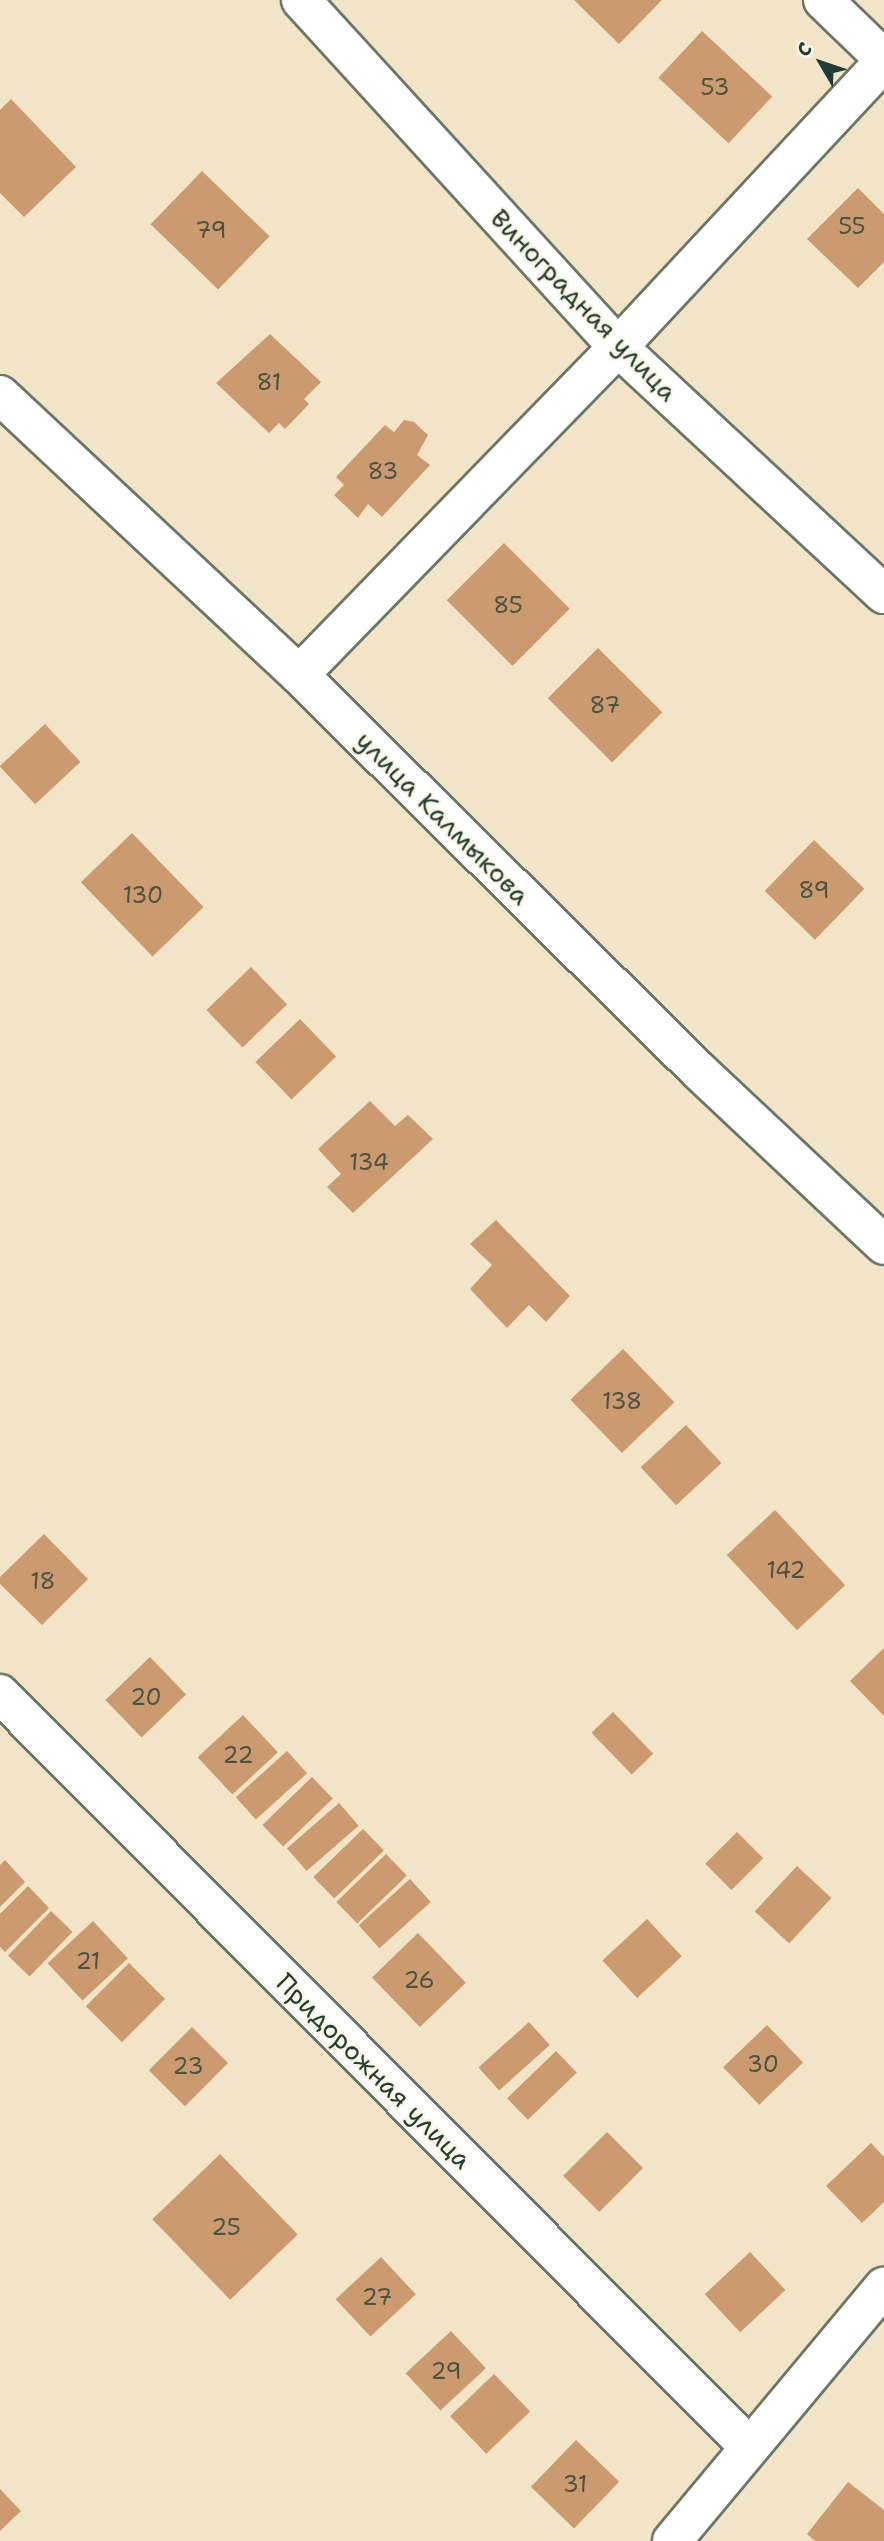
<!DOCTYPE html>
<meta charset="utf-8">
<style>
body{margin:0}
#map{position:relative;width:884px;height:2541px;overflow:hidden;background:#f1e4c7;font-family:"Shantell Sans",sans-serif}
div>[style]{position:absolute}
[style*='--x']{left:calc(var(--x)*1px);top:calc(var(--y)*1px);width:calc(var(--w)*1px);rotate:calc(var(--a)*1deg)}
.building>*{inset:0;background:#cc9a6f;transform-origin:0 0}
.roads{filter:drop-shadow(2px 0 #687767) drop-shadow(-2px 0 #687767) drop-shadow(0 2px #687767) drop-shadow(0 -2px #687767)}
.minor>*{height:38px;margin:-19px;padding:0 19px;transform-origin:19px;border-radius:19px;background:#fff}
.major>*{height:38px;margin:-19px;padding:0 19px;transform-origin:19px;border-radius:19px;background:#fff}
span{translate:-50% -50%;white-space:nowrap;text-align:center;line-height:1.15;-webkit-text-stroke:5px #fcf5e5;paint-order:stroke}
.number-label{font-size:23px;color:#4a5443}
.number-label span{-webkit-text-stroke-width:0}
.street-label{font-size:26px;color:#1f3d34}
.north{position:absolute;left:786px;top:28px;width:70px;height:70px;-webkit-text-stroke:5px #fcf5e5;paint-order:stroke;rotate:309deg;font-size:19px;font-weight:700;line-height:28px;text-align:center;color:#1f3d34}
.north::after{content:'';display:block;margin:auto;width:24px;height:32px;background:#1f3d34;clip-path:polygon(50% 0,100% 100%,50% 72%,0 100%)}
</style>
<div id="map">
<div class="building">
<i style="clip-path:polygon(574px 0,662px 0,619px 44px)"></i>
<i style="left:702px;top:31px;width:96px;height:64px;rotate:43deg"></i>
<i style="clip-path:polygon(11px 99px,76px 167px,24px 217px,0 193px,0 110px)"></i>
<i style="left:202px;top:171px;width:94px;height:74px;rotate:44deg"></i>
<i style="clip-path:polygon(858px 188px,884px 214px,884px 262px,858px 288px,807px 239px)"></i>
<i style="clip-path:polygon(270px 334px,321px 382px,304px 399px,309px 404px,285px 429px,279px 423px,269px 433px,216px 383px)"></i>
<i style="clip-path:polygon(404px 420px,414px 422px,428px 435px,417px 455px,430px 465px,382px 517px,368px 504px,358px 518px,334px 495px,344px 485px,336px 477px,385px 425px,394px 432px)"></i>
<i style="left:504px;top:543px;width:93px;height:81px;rotate:45deg"></i>
<i style="left:598px;top:648px;width:91px;height:71px;rotate:45deg"></i>
<i style="left:45px;top:724px;width:52px;height:62px;rotate:47deg"></i>
<i style="left:132px;top:833px;width:103px;height:71px;rotate:46deg"></i>
<i style="left:814px;top:840px;width:70px;height:71px;rotate:44deg"></i>
<i style="left:251px;top:967px;width:52px;height:62px;rotate:46deg"></i>
<i style="left:300px;top:1019px;width:52px;height:62px;rotate:46deg"></i>
<i style="clip-path:polygon(370px 1101px,395px 1126px,408px 1115px,433px 1139px,353px 1213px,327px 1187px,341px 1174px,318px 1149px)"></i>
<i style="clip-path:polygon(496px 1220px,570px 1296px,546px 1322px,529px 1305px,507px 1328px,470px 1289px,492px 1265px,470px 1244px)"></i>
<i style="left:623px;top:1349px;width:74px;height:73px;rotate:46deg"></i>
<i style="left:686px;top:1425px;width:52px;height:62px;rotate:47deg"></i>
<i style="left:775px;top:1510px;width:103px;height:66px;rotate:47deg"></i>
<i style="clip-path:polygon(44px 1534px,88px 1579px,42px 1625px,0 1584px,0 1577px)"></i>
<i style="clip-path:polygon(884px 1648px,884px 1716px,850px 1681px)"></i>
<i style="left:150px;top:1657px;width:52px;height:62px;rotate:46deg"></i>
<i style="left:613px;top:1712px;width:58px;height:30px;rotate:46deg"></i>
<i style="left:243px;top:1715px;width:51px;height:62px;rotate:47deg"></i>
<i style="left:287px;top:1751px;width:30px;height:69px;rotate:48deg"></i>
<i style="left:312px;top:1777px;width:30px;height:69px;rotate:46deg"></i>
<i style="left:339px;top:1803px;width:30px;height:69px;rotate:49deg"></i>
<i style="left:363px;top:1829px;width:30px;height:69px;rotate:46deg"></i>
<i style="left:737px;top:1832px;width:37px;height:45px;rotate:45deg"></i>
<i style="left:386px;top:1854px;width:30px;height:69px;rotate:46deg"></i>
<i style="clip-path:polygon(5px 1860px,25px 1882px,0 1907px,0 1865px)"></i>
<i style="left:797px;top:1866px;width:47px;height:62px;rotate:43deg"></i>
<i style="left:410px;top:1879px;width:31px;height:69px;rotate:48deg"></i>
<i style="clip-path:polygon(28px 1886px,49px 1908px,5px 1952px,0 1947px,0 1914px)"></i>
<i style="left:51px;top:1911px;width:30px;height:62px;rotate:44deg"></i>
<i style="left:647px;top:1919px;width:51px;height:61px;rotate:47deg"></i>
<i style="left:93px;top:1921px;width:51px;height:62px;rotate:47deg"></i>
<i style="left:418px;top:1933px;width:69px;height:64px;rotate:46deg"></i>
<i style="left:129px;top:1963px;width:51px;height:61px;rotate:45deg"></i>
<i style="left:529px;top:2022px;width:31px;height:68px;rotate:48deg"></i>
<i style="left:767px;top:2025px;width:52px;height:61px;rotate:46deg"></i>
<i style="left:192px;top:2027px;width:51px;height:61px;rotate:45deg"></i>
<i style="left:556px;top:2051px;width:30px;height:68px;rotate:46deg"></i>
<i style="left:607px;top:2132px;width:51px;height:62px;rotate:45deg"></i>
<i style="clip-path:polygon(871px 2143px,884px 2157px,884px 2202px,862px 2223px,826px 2186px)"></i>
<i style="left:220px;top:2154px;width:112px;height:94px;rotate:46deg"></i>
<i style="left:750px;top:2252px;width:52px;height:62px;rotate:47deg"></i>
<i style="left:381px;top:2257px;width:51px;height:62px;rotate:47deg"></i>
<i style="left:451px;top:2331px;width:51px;height:62px;rotate:47deg"></i>
<i style="left:494px;top:2374px;width:52px;height:61px;rotate:46deg"></i>
<i style="left:576px;top:2440px;width:60px;height:65px;rotate:44deg"></i>
<i style="clip-path:polygon(848px 2482px,884px 2510px,884px 2541px,815px 2541px,807px 2534px)"></i>
<i style="clip-path:polygon(0 2489px,21px 2511px,0 2531px)"></i>
</div>
<div class="roads">
<div class="minor">
<i style="--x:301;--y:0;--w:470;--a:47.6"></i>
<i style="--x:618;--y:347;--w:363;--a:42.9"></i>
<i style="--x:823;--y:0;--w:85;--a:44"></i>
<i style="--x:299;--y:675;--w:458;--a:-45.8"></i>
<i style="--x:618;--y:347;--w:390;--a:-47"></i>
<i style="--x:0;--y:1694;--w:1062;--a:45.15"></i>
<i style="--x:672;--y:2541;--w:331;--a:-50.2"></i>
</div>
<div class="major">
<i style="--x:0;--y:395;--w:410;--a:43.1"></i>
<i style="--x:299;--y:675;--w:563;--a:44.71"></i>
<i style="--x:699;--y:1071;--w:254;--a:43.2"></i>
</div>
</div>
<div class="number-label">
<span style="left:715px;top:87px">53</span>
<span style="left:852px;top:226px">55</span>
<span style="left:211px;top:230px">79</span>
<span style="left:269px;top:382px">81</span>
<span style="left:383px;top:471px">83</span>
<span style="left:508px;top:605px">85</span>
<span style="left:605px;top:705px">87</span>
<span style="left:814px;top:890px">89</span>
<span style="left:143px;top:895px">130</span>
<span style="left:369px;top:1162px">134</span>
<span style="left:622px;top:1401px">138</span>
<span style="left:786px;top:1570px">142</span>
<span style="left:43px;top:1581px">18</span>
<span style="left:146px;top:1697px">20</span>
<span style="left:238px;top:1755px">22</span>
<span style="left:88px;top:1961px">21</span>
<span style="left:419px;top:1980px">26</span>
<span style="left:763px;top:2064px">30</span>
<span style="left:188px;top:2066px">23</span>
<span style="left:226px;top:2227px">25</span>
<span style="left:377px;top:2297px">27</span>
<span style="left:446px;top:2371px">29</span>
<span style="left:575px;top:2484px">31</span>
</div>
<div class="street-label">
<span style="left:584px;top:305px;rotate:46deg">Виноградная улица</span>
<span style="left:443px;top:818px;rotate:45deg">улица Калмыкова</span>
<span style="left:374px;top:2071px;rotate:45deg">Придорожная улица</span>
</div>
<div class="north">С</div>
</div>
